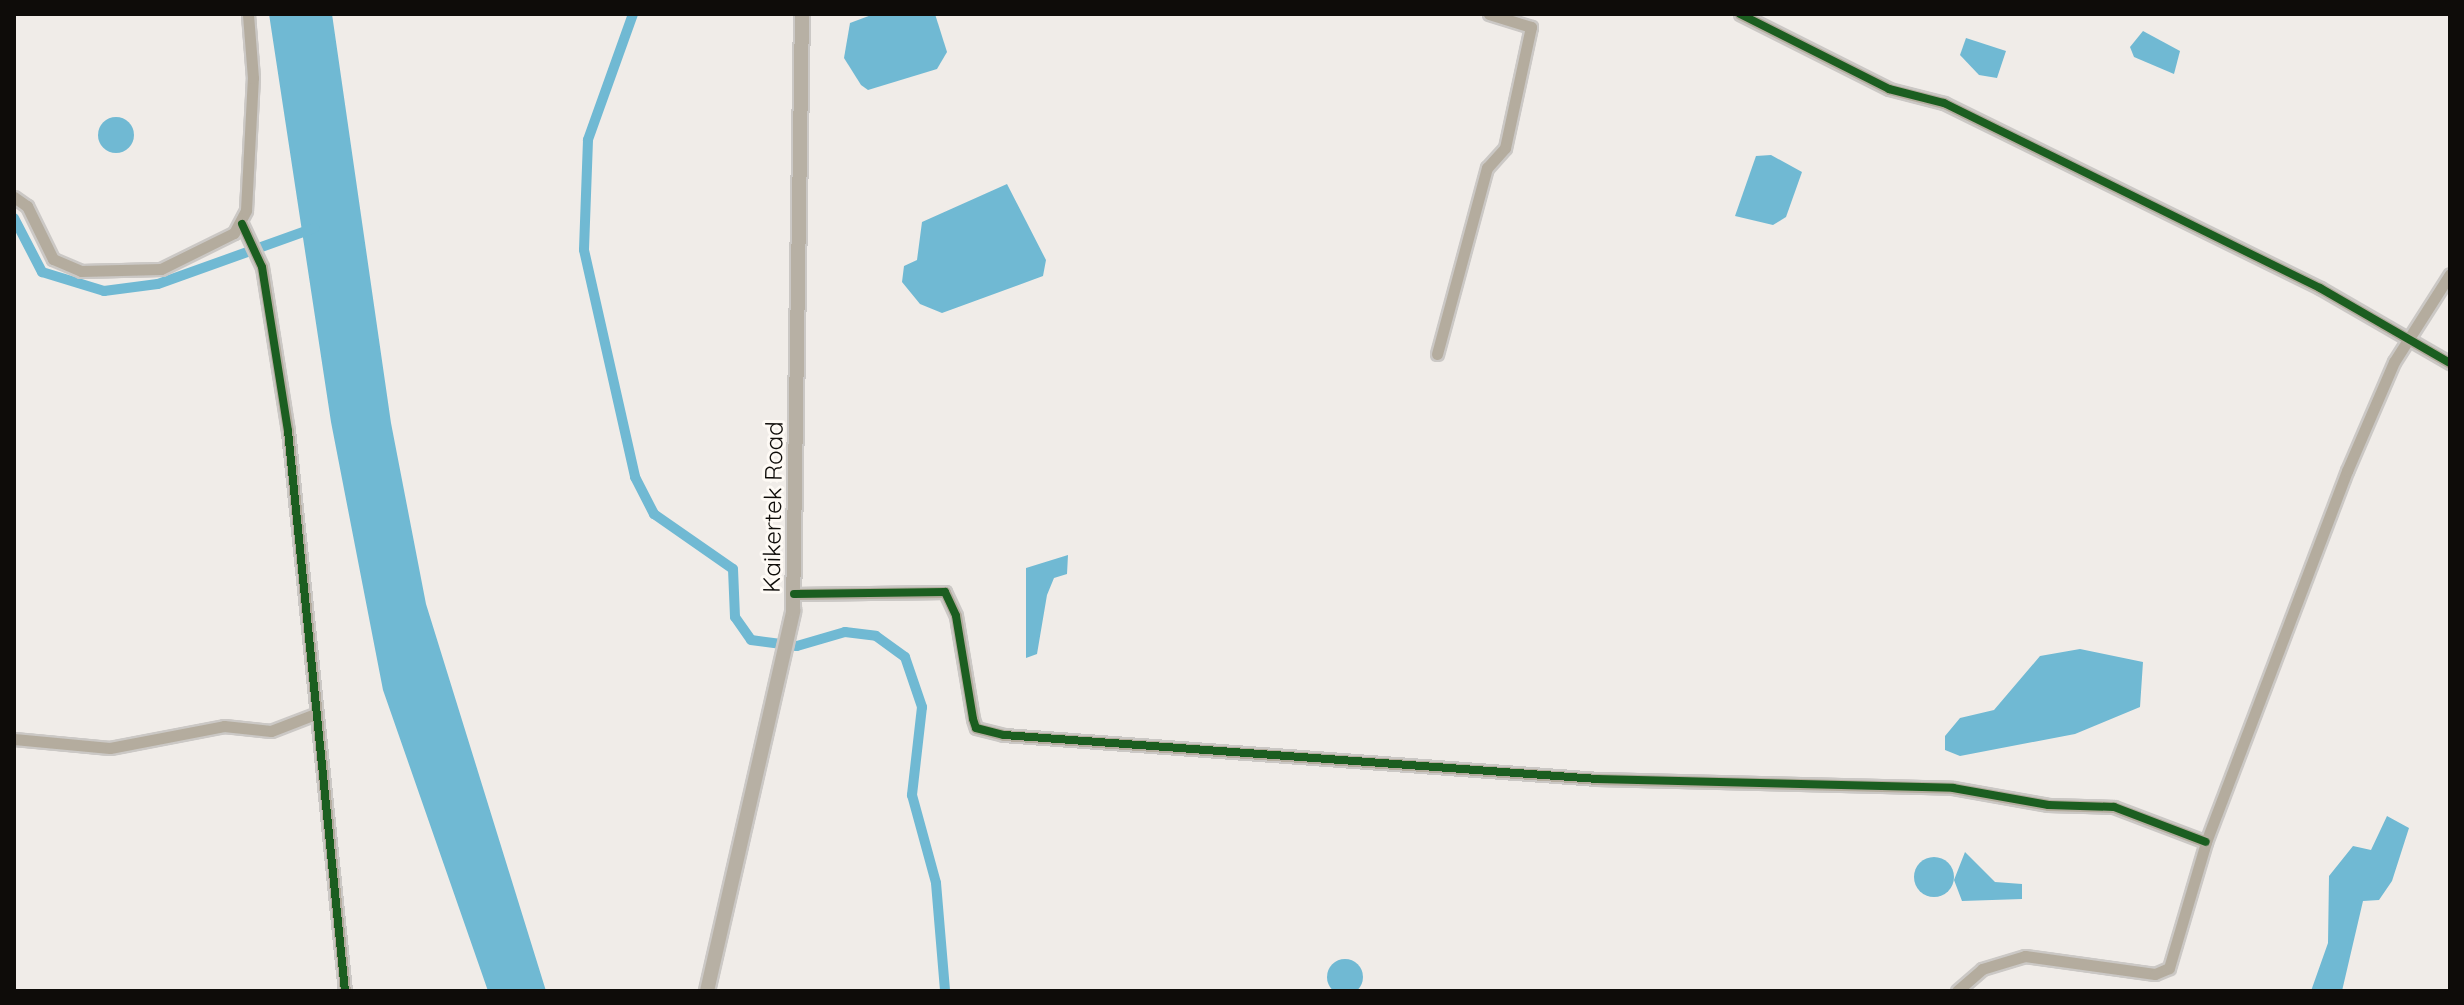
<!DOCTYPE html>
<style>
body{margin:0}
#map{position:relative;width:2464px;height:1005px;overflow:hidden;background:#f0ece8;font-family:Quicksand,sans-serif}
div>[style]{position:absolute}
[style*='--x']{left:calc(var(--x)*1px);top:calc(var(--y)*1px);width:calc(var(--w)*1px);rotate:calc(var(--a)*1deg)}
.water>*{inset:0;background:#70b9d3}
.round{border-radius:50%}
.canal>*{height:10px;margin:-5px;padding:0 5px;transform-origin:5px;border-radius:5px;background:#70b9d3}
.roads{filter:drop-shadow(2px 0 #cbc8c5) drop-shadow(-2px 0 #cbc8c5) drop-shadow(0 2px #cbc8c5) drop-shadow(0 -2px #cbc8c5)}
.minor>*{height:11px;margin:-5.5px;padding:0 5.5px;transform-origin:5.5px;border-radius:5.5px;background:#b4ac9e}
.major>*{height:14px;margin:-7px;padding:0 7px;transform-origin:7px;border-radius:7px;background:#b7b0a4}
.cycleway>*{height:8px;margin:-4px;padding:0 4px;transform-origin:4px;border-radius:4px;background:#1b5e20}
span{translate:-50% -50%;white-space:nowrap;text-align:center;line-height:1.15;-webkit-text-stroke:6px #fefaf5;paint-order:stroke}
.street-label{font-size:24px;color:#0e0c09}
.frame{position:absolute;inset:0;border:16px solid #0e0c09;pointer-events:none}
</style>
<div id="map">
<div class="water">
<i style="clip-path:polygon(269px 14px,332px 14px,391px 423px,426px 604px,546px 991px,488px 991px,383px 690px,331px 422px)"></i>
<i style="clip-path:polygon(935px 14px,947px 52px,937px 69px,868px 90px,861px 85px,844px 58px,850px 23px,874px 14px)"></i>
<i style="clip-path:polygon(2143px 31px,2180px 51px,2174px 74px,2134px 57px,2130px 47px)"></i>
<i style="clip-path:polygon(1966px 38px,2006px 51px,1997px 78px,1979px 75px,1960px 55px)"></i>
<i class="round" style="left:98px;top:117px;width:36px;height:36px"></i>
<i style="clip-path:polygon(1771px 155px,1802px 172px,1786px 217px,1773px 225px,1735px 216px,1756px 156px)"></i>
<i style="clip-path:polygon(1007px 184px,1046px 260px,1043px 276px,942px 313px,920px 304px,902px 282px,904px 266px,917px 260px,922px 222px)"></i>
<i style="clip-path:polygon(1068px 555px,1067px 574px,1054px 578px,1047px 595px,1037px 654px,1026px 658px,1026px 568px)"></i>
<i style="clip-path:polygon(2080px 649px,2143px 662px,2140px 707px,2075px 734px,1960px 756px,1945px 750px,1945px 736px,1960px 718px,1994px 710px,2040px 656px)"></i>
<i style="clip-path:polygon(2387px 816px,2409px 828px,2392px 881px,2379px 900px,2363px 901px,2342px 991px,2311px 991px,2328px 943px,2329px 876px,2353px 846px,2371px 850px)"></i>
<i style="clip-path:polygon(1965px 852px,1995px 882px,2022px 884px,2022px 899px,1962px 901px,1954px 880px)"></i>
<i class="round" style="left:1914px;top:857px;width:40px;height:40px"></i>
<i class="round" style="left:1327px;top:959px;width:36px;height:36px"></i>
</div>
<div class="canal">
<i style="--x:633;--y:14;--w:134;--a:109.7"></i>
<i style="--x:588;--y:140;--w:110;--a:92.1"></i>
<i style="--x:584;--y:250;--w:233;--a:77.3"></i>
<i style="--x:635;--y:477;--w:42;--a:62.8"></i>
<i style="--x:654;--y:514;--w:96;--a:34.8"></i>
<i style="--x:733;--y:569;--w:48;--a:87.6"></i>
<i style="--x:735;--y:617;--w:28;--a:55"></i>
<i style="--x:751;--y:640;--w:46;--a:7.4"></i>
<i style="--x:797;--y:646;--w:50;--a:-16.3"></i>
<i style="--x:845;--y:632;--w:31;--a:7"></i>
<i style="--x:876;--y:636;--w:36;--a:36"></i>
<i style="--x:905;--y:657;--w:53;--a:71.2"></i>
<i style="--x:922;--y:707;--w:89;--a:96.5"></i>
<i style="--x:912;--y:795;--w:91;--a:74.7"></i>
<i style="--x:936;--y:883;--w:108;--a:85.2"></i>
<i style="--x:14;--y:218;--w:61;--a:62.6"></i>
<i style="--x:42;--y:272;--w:65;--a:17"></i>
<i style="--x:104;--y:291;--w:54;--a:-7.4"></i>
<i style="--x:158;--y:284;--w:166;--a:-19.7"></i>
</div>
<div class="roads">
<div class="minor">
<i style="--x:1740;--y:14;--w:167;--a:26.7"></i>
<i style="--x:1889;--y:89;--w:57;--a:14.3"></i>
<i style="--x:1944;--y:103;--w:419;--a:26.2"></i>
<i style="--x:2320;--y:288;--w:150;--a:30"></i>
<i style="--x:14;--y:197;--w:16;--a:35"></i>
<i style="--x:27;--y:206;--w:59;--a:63.9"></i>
<i style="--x:53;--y:259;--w:30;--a:23"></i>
<i style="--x:81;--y:271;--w:80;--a:-1.4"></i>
<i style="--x:161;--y:269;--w:81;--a:-26.3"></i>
<i style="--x:234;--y:233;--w:26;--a:-62"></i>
<i style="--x:246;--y:210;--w:132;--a:-87"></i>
<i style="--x:253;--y:78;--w:64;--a:-94.5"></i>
<i style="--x:242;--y:224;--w:47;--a:65.1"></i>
<i style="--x:262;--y:267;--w:166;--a:81"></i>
<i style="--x:288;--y:431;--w:563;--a:84.19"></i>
<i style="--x:1437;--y:354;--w:193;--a:-75"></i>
<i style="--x:1487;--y:168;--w:27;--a:-48"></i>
<i style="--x:1505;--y:148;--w:124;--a:-77.9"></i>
<i style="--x:1531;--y:27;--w:44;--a:-162.8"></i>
<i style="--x:794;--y:594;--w:151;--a:-0.8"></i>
<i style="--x:945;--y:592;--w:26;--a:65"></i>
<i style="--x:956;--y:616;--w:104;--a:80.6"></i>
<i style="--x:973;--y:719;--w:9;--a:72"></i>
<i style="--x:976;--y:728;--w:29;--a:14"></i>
<i style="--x:1004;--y:735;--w:595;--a:4.24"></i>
<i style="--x:1597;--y:779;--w:356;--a:1.4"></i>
<i style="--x:1953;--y:788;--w:97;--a:10.1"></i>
<i style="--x:2048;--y:805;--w:66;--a:1.7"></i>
<i style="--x:2114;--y:807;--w:98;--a:20.8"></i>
<i style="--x:14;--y:739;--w:96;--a:5.4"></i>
<i style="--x:110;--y:748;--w:116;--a:-10.9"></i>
<i style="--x:224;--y:726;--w:47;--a:6.1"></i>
<i style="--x:271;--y:731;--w:47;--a:-21.1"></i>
<i style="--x:1957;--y:991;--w:33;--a:-41"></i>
<i style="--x:1982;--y:969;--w:45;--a:-16.8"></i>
<i style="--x:2025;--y:956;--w:131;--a:7.9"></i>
<i style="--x:2155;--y:974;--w:15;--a:-23"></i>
<i style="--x:2169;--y:968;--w:131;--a:-73.6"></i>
<i style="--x:2206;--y:842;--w:397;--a:-69.2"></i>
<i style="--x:2347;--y:471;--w:119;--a:-66.7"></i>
<i style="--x:2394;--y:362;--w:104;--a:-57.5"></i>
</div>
<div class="major">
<i style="--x:707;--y:991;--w:390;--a:-77.2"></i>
<i style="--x:793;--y:611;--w:597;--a:-89.14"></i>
</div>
</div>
<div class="cycleway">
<i style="--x:1740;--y:14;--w:167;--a:26.7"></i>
<i style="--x:1889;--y:89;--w:57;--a:14.3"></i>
<i style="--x:1944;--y:103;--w:419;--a:26.2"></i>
<i style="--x:2320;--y:288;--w:150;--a:30"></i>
<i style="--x:242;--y:224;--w:47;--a:65.1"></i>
<i style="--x:262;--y:267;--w:166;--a:81"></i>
<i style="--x:288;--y:431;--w:563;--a:84.19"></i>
<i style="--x:794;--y:594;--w:151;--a:-0.8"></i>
<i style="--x:945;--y:592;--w:26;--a:65"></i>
<i style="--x:956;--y:616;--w:104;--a:80.6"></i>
<i style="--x:973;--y:719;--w:9;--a:72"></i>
<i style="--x:976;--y:728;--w:29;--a:14"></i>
<i style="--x:1004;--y:735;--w:595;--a:4.24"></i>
<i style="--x:1597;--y:779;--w:356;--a:1.4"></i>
<i style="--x:1953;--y:788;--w:97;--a:10.1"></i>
<i style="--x:2048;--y:805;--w:66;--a:1.7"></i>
<i style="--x:2114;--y:807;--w:98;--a:20.8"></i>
</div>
<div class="street-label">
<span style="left:773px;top:507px;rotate:-89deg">Kaikertek Road</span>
</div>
<div class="frame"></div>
</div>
